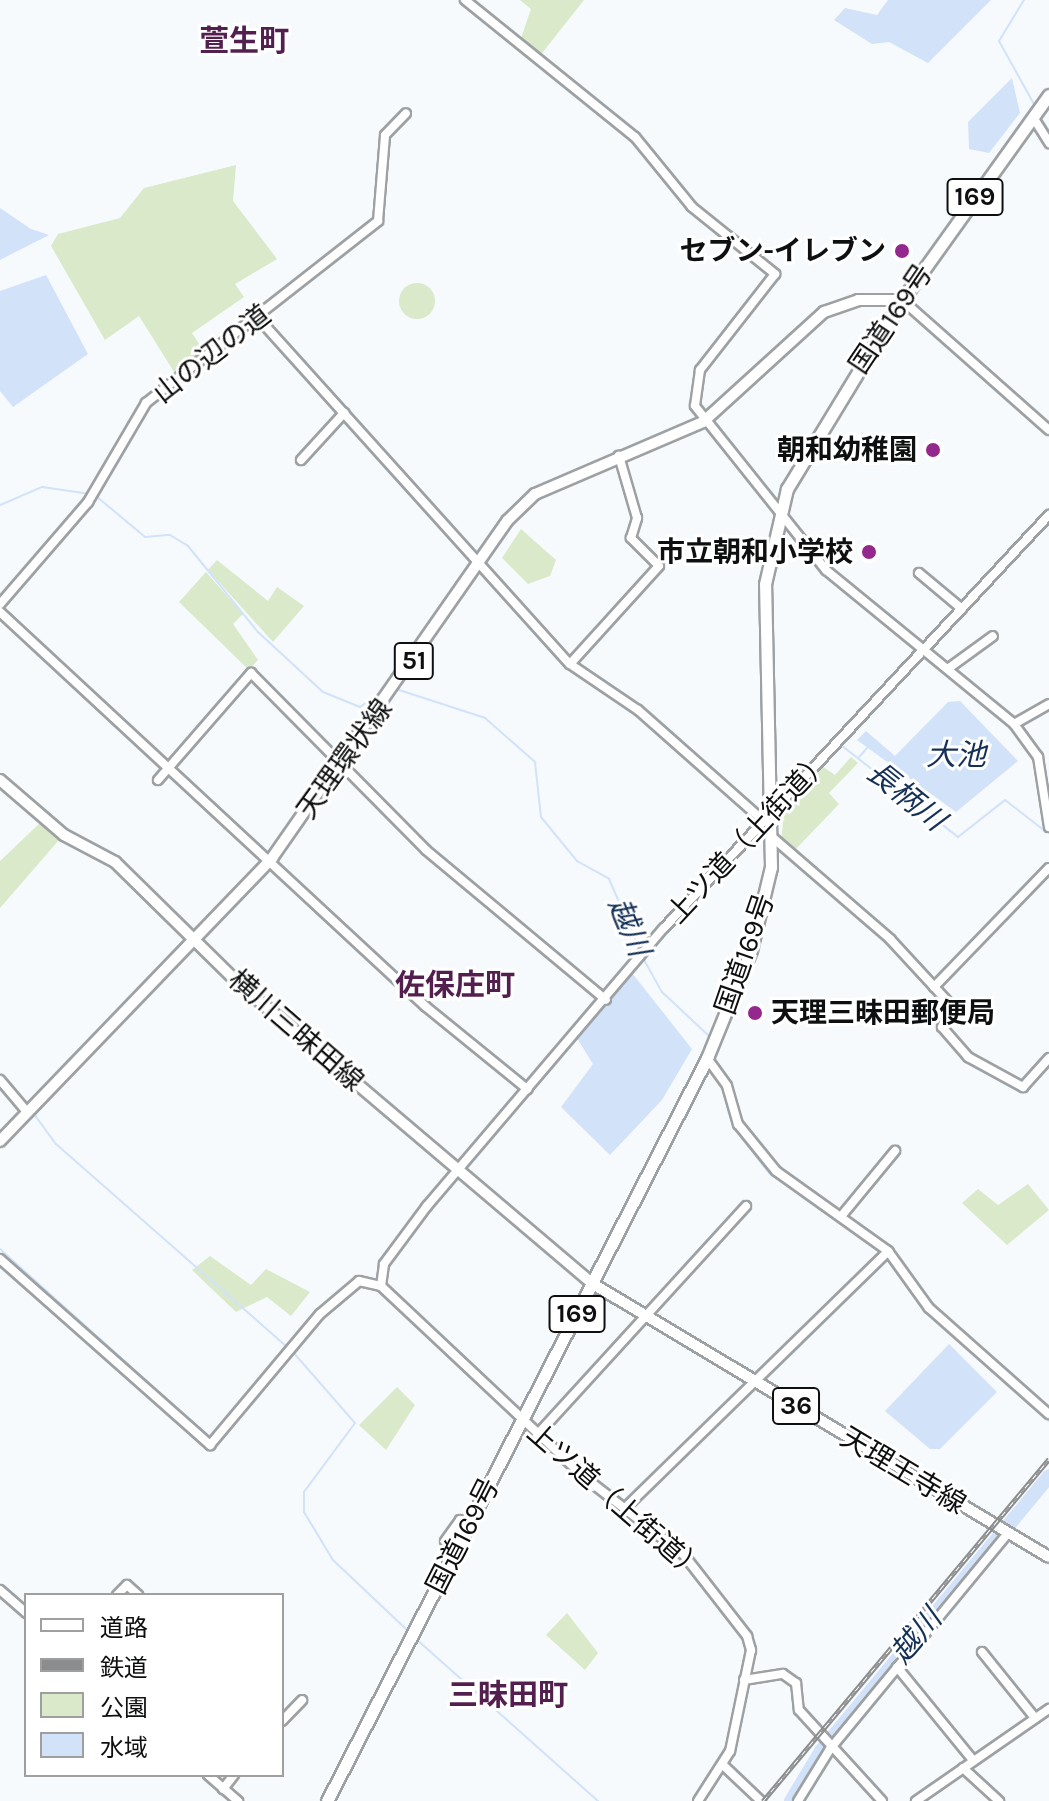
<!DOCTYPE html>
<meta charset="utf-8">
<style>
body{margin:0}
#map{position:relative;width:1049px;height:1801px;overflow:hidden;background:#f7fafc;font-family:Karla,"Noto Sans JP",sans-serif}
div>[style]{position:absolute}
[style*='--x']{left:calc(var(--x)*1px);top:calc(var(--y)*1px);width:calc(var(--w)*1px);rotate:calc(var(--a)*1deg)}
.green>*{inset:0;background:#d9e9c9}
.round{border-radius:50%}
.water>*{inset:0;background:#d1e2f9}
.stream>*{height:2px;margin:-1px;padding:0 1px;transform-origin:1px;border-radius:1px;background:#d1e2f9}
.river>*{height:14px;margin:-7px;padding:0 7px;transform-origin:7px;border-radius:7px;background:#d1e2f9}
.roads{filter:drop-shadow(2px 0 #9ea1a3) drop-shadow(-2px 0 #9ea1a3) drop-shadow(0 2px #9ea1a3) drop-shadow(0 -2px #9ea1a3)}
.minor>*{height:8px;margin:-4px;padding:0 4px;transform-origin:4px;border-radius:4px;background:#fff}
.major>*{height:10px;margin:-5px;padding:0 5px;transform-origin:5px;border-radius:5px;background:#fff}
.highway>*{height:11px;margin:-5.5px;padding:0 5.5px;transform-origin:5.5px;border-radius:5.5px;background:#fff}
.rail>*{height:5px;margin-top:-2.5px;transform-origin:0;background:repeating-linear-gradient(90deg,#fff 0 6px,#8a8c8d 0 12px);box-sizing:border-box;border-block:2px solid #8a8c8d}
.dots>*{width:22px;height:22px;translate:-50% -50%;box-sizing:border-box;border:4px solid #fff;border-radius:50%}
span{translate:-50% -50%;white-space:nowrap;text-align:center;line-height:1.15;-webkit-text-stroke:6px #fff;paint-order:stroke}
.shield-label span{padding:2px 6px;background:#fff;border:2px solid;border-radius:6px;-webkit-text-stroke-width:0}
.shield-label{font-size:26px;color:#0e0f10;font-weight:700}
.poi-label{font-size:28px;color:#0e0f10;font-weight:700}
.right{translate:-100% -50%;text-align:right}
.left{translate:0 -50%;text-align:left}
.street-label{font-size:28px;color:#0e0f10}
.neighbourhood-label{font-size:30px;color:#521f4e;font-weight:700}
.water-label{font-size:30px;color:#153157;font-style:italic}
.legend{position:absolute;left:24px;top:1593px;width:260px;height:184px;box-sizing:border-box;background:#fff;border:2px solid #9f9f9f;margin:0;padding:10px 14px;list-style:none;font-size:24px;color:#0e0f10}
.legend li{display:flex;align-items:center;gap:16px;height:40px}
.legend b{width:40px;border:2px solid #9f9f9f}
</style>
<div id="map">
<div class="green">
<i style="clip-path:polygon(520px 0,584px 0,539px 57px,520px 41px,531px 9px)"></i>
<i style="clip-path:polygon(236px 165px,233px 201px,277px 259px,235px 284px,244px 297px,192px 333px,205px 353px,176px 375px,139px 316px,105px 340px,51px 246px,58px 234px,120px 218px,144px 188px)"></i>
<i class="round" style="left:399px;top:283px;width:36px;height:36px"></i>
<i style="clip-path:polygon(521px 529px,556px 560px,550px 576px,528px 584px,502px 558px)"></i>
<i style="clip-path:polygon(217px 560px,268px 601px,277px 587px,304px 606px,273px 642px,208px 570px)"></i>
<i style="clip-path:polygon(206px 572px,243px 614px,233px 624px,258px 660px,249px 670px,179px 602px)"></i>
<i style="clip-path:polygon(851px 757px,858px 763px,829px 793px,839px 804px,792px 853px,781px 842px,785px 803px,819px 764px,835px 775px)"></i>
<i style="clip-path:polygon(40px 823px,59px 840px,0 908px,0 861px)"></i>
<i style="clip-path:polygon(1028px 1184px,1049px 1210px,1007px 1245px,962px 1203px,978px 1189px,998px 1205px)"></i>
<i style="clip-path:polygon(210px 1256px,251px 1285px,266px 1269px,310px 1292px,291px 1316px,267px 1297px,236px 1312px,192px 1270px)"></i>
<i style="clip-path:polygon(397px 1387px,415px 1405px,386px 1450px,359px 1425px)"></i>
<i style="clip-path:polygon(567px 1613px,598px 1653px,585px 1670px,546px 1635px)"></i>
</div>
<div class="water">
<i style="clip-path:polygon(888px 0,991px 0,928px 63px,889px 42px,872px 44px,834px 20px,845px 8px,877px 15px)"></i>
<i style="clip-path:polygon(1012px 78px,1020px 113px,989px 153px,969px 149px,968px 122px)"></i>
<i style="clip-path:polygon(0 208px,31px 229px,49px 235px,0 260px)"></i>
<i style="clip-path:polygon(46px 275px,88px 354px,13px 407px,0 391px,0 291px)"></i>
<i style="clip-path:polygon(960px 701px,1018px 761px,956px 812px,857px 740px,866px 731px,895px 756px,948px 702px)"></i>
<i style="clip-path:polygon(632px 973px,692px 1049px,662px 1100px,610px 1155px,561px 1107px,593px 1064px,575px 1035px)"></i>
<i style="clip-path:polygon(949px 1344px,997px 1392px,940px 1449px,930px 1449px,885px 1411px)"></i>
</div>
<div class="stream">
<i style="--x:1024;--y:0;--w:48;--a:121.4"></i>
<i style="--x:999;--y:41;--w:74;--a:61"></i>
<i style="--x:1039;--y:115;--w:19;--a:58"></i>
<i style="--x:96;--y:496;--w:64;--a:39.9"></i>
<i style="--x:145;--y:537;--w:25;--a:-5"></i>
<i style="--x:170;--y:535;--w:21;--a:31"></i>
<i style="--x:188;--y:546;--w:111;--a:50.9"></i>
<i style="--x:258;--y:632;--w:88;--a:42.7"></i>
<i style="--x:323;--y:692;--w:40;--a:22"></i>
<i style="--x:360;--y:707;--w:31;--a:-36"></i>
<i style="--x:0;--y:505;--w:46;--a:-23.2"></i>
<i style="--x:42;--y:487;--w:49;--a:8.3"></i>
<i style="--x:396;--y:689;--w:94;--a:18"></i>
<i style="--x:485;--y:718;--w:67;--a:41.3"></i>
<i style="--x:535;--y:762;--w:55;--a:83.8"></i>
<i style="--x:541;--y:817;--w:57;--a:50.7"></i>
<i style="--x:577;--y:861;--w:37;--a:29"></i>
<i style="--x:609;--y:879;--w:80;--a:66.3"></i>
<i style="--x:841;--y:745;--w:149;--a:38.2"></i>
<i style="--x:958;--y:837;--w:60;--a:-38.2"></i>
<i style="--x:1005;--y:800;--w:51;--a:37.8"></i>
<i style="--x:859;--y:757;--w:13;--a:-48"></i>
<i style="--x:643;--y:958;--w:39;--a:61"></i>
<i style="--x:662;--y:992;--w:64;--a:43.1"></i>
<i style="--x:0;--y:1074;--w:43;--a:48.8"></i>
<i style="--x:721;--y:1085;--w:45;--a:73.2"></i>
<i style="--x:734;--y:1128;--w:57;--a:52.1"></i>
<i style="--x:769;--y:1173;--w:71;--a:34.1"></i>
<i style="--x:34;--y:1114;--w:37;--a:54"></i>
<i style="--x:56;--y:1144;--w:309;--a:41.3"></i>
<i style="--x:0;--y:1249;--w:280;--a:42"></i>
<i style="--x:886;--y:1258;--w:22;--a:51"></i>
<i style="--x:293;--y:1352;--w:94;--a:48.9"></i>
<i style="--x:355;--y:1423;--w:86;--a:126.5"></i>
<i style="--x:304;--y:1492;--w:20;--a:90"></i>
<i style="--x:304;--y:1512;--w:56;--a:58.9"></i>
<i style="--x:333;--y:1560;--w:103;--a:43.4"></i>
<i style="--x:1018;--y:1392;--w:42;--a:43.1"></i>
<i style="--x:415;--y:1638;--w:245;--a:41.7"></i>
</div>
<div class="river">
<i style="--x:791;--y:1801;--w:58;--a:-59"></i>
<i style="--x:821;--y:1751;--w:357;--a:-50.3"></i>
</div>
<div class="roads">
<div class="minor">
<i style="--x:465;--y:0;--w:218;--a:38.9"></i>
<i style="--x:635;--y:137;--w:90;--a:50.8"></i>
<i style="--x:692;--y:207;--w:107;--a:38.9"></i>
<i style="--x:775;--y:274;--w:122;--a:128"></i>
<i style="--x:700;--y:370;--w:36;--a:98"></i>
<i style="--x:695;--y:406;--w:210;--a:51.4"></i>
<i style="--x:826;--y:570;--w:243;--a:39.3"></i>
<i style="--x:1014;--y:724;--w:41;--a:54"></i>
<i style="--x:1038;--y:757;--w:71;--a:81.1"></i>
<i style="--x:1033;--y:117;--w:31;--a:58"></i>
<i style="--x:902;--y:300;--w:196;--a:41.5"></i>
<i style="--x:259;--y:319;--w:464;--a:48"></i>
<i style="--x:570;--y:664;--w:82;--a:34.1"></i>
<i style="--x:638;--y:710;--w:164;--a:41.5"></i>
<i style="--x:301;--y:460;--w:64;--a:-47.5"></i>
<i style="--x:919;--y:573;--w:56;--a:39.9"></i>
<i style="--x:0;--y:604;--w:135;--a:-49.2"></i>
<i style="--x:88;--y:502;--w:115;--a:-59.6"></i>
<i style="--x:146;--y:403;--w:295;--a:-38.1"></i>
<i style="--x:378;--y:221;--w:86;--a:-85.3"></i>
<i style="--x:385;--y:135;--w:30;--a:-46"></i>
<i style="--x:0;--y:612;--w:580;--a:42.83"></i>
<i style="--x:425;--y:1006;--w:132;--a:39.1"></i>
<i style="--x:570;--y:664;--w:132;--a:-47.8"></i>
<i style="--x:659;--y:566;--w:40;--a:-135"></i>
<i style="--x:631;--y:538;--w:21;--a:-73"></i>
<i style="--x:637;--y:518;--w:65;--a:-106.2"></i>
<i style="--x:949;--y:668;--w:54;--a:-36"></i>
<i style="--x:1014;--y:724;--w:40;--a:-29.7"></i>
<i style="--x:158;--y:780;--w:142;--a:-49"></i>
<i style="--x:251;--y:673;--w:249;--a:45.3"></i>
<i style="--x:426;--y:850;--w:234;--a:39.8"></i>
<i style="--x:772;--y:837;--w:156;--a:40.8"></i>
<i style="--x:890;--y:939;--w:90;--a:47.3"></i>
<i style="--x:951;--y:1005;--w:24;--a:112"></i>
<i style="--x:942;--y:1027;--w:40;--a:49"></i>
<i style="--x:968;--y:1057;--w:63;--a:28.6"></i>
<i style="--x:1023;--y:1087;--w:39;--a:-48"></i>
<i style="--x:934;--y:987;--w:165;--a:-46"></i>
<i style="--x:707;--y:1058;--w:34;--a:54"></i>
<i style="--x:727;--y:1086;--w:40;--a:74"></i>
<i style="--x:738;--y:1124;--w:60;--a:51"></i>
<i style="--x:776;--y:1171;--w:138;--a:35.5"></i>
<i style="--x:888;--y:1251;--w:70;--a:54.3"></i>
<i style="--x:929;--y:1308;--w:160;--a:41.5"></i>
<i style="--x:0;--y:1080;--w:43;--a:49.7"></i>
<i style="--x:843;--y:1214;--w:82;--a:-50.5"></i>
<i style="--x:0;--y:1259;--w:281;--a:41.5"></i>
<i style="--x:210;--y:1445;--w:171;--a:-50"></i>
<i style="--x:320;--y:1314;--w:51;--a:-40.2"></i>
<i style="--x:359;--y:1281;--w:23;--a:13"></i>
<i style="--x:381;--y:1286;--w:22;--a:-82"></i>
<i style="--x:384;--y:1264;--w:72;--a:-53.4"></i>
<i style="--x:427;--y:1206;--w:365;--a:-49.6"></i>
<i style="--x:664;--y:928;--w:565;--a:-47.01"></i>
<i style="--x:381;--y:1286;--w:277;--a:43.2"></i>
<i style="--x:583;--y:1476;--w:128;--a:38"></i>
<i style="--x:684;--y:1555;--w:103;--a:52.1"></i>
<i style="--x:747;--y:1636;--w:15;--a:74"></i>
<i style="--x:751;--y:1650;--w:103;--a:101.7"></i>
<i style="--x:730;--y:1751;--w:59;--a:122.6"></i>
<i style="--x:537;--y:1435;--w:310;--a:-47.6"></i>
<i style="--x:626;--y:1507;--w:366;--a:-44.3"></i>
<i style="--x:445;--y:1541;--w:26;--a:-54"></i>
<i style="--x:460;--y:1520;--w:11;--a:5"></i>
<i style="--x:0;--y:1590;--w:35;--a:41"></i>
<i style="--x:117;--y:1595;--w:14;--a:-45"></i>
<i style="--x:127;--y:1585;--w:15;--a:42"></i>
<i style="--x:982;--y:1652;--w:85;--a:51.2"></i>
<i style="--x:897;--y:1667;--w:119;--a:50.8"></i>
<i style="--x:744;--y:1680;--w:39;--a:-9"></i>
<i style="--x:783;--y:1674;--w:16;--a:35"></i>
<i style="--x:796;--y:1683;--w:27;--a:84"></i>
<i style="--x:799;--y:1710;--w:123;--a:47.6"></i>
<i style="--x:282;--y:1721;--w:29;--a:-46"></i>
<i style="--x:724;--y:1766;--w:51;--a:43.4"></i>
<i style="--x:963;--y:1768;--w:49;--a:42.5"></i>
<i style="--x:208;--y:1775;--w:40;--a:41"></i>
<i style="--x:223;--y:1789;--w:18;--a:-52"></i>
<i style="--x:798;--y:1801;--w:61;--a:-58.4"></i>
<i style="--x:830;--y:1749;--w:280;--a:-50.5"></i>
<i style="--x:916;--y:1801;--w:162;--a:-34.7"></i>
</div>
<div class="major">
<i style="--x:0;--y:780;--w:84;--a:40.7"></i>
<i style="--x:64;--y:835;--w:58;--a:27.9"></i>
<i style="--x:115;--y:862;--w:173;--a:44.5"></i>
<i style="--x:238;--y:983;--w:465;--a:40.3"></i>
<i style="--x:593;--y:1284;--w:531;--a:30.91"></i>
<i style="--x:0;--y:1141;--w:393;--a:-46.1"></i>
<i style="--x:272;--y:858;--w:411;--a:-55.1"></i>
<i style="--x:507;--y:521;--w:39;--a:-44"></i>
<i style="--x:535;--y:494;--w:183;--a:-23.2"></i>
<i style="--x:703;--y:422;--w:164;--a:-42.3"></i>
<i style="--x:824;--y:312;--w:36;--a:-19"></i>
<i style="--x:858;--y:300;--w:44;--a:0"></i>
</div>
<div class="highway">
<i style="--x:327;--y:1801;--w:835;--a:-62.91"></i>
<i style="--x:707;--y:1058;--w:117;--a:-67.8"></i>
<i style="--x:751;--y:950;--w:85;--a:-76.5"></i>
<i style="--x:771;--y:867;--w:283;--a:-91.2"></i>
<i style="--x:765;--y:584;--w:98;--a:-77"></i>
<i style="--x:787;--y:489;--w:221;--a:-58.7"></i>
<i style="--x:902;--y:300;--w:252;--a:-54.4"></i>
</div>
</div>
<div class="rail">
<i style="--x:763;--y:1801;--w:446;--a:-50.1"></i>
</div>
<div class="dots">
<i style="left:902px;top:251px;background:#93298d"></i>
<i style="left:933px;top:450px;background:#93298d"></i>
<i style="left:869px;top:552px;background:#93298d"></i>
<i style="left:755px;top:1013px;background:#93298d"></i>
</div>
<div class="shield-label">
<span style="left:975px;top:197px">169</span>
<span style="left:414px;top:661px">51</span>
<span style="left:577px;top:1314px">169</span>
<span style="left:796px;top:1406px">36</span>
</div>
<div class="poi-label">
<span class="right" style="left:886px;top:251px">セブン-イレブン</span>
<span class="right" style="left:917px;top:450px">朝和幼稚園</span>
<span class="right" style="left:853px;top:552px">市立朝和小学校</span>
<span class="left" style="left:771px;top:1013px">天理三昧田郵便局</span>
</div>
<div class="street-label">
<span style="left:891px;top:319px;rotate:-56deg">国道169号</span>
<span style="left:212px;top:354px;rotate:-38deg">山の辺の道</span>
<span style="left:345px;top:759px;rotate:-54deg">天理環状線</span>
<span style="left:749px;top:837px;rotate:-47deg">上ツ道（上街道）</span>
<span style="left:745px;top:954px;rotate:-71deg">国道169号</span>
<span style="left:296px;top:1031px;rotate:41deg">横川三昧田線</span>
<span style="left:903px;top:1471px;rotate:31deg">天理王寺線</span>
<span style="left:616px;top:1502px;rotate:41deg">上ツ道（上街道）</span>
<span style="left:463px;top:1536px;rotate:-63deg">国道169号</span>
</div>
<div class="neighbourhood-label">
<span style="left:244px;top:41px">萱生町</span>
<span style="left:455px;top:985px">佐保庄町</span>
<span style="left:508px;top:1695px">三昧田町</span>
</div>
<div class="water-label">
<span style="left:956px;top:755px">大池</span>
<span style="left:906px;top:796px;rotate:39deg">長柄川</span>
<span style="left:629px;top:927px;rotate:67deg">越川</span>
<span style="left:916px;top:1636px;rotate:-50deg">越川</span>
</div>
<ul class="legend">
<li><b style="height:10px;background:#fff"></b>道路</li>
<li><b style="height:10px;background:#8a8c8d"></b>鉄道</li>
<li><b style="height:22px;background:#d9e9c9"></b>公園</li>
<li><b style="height:22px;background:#d1e2f9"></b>水域</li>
</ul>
</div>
